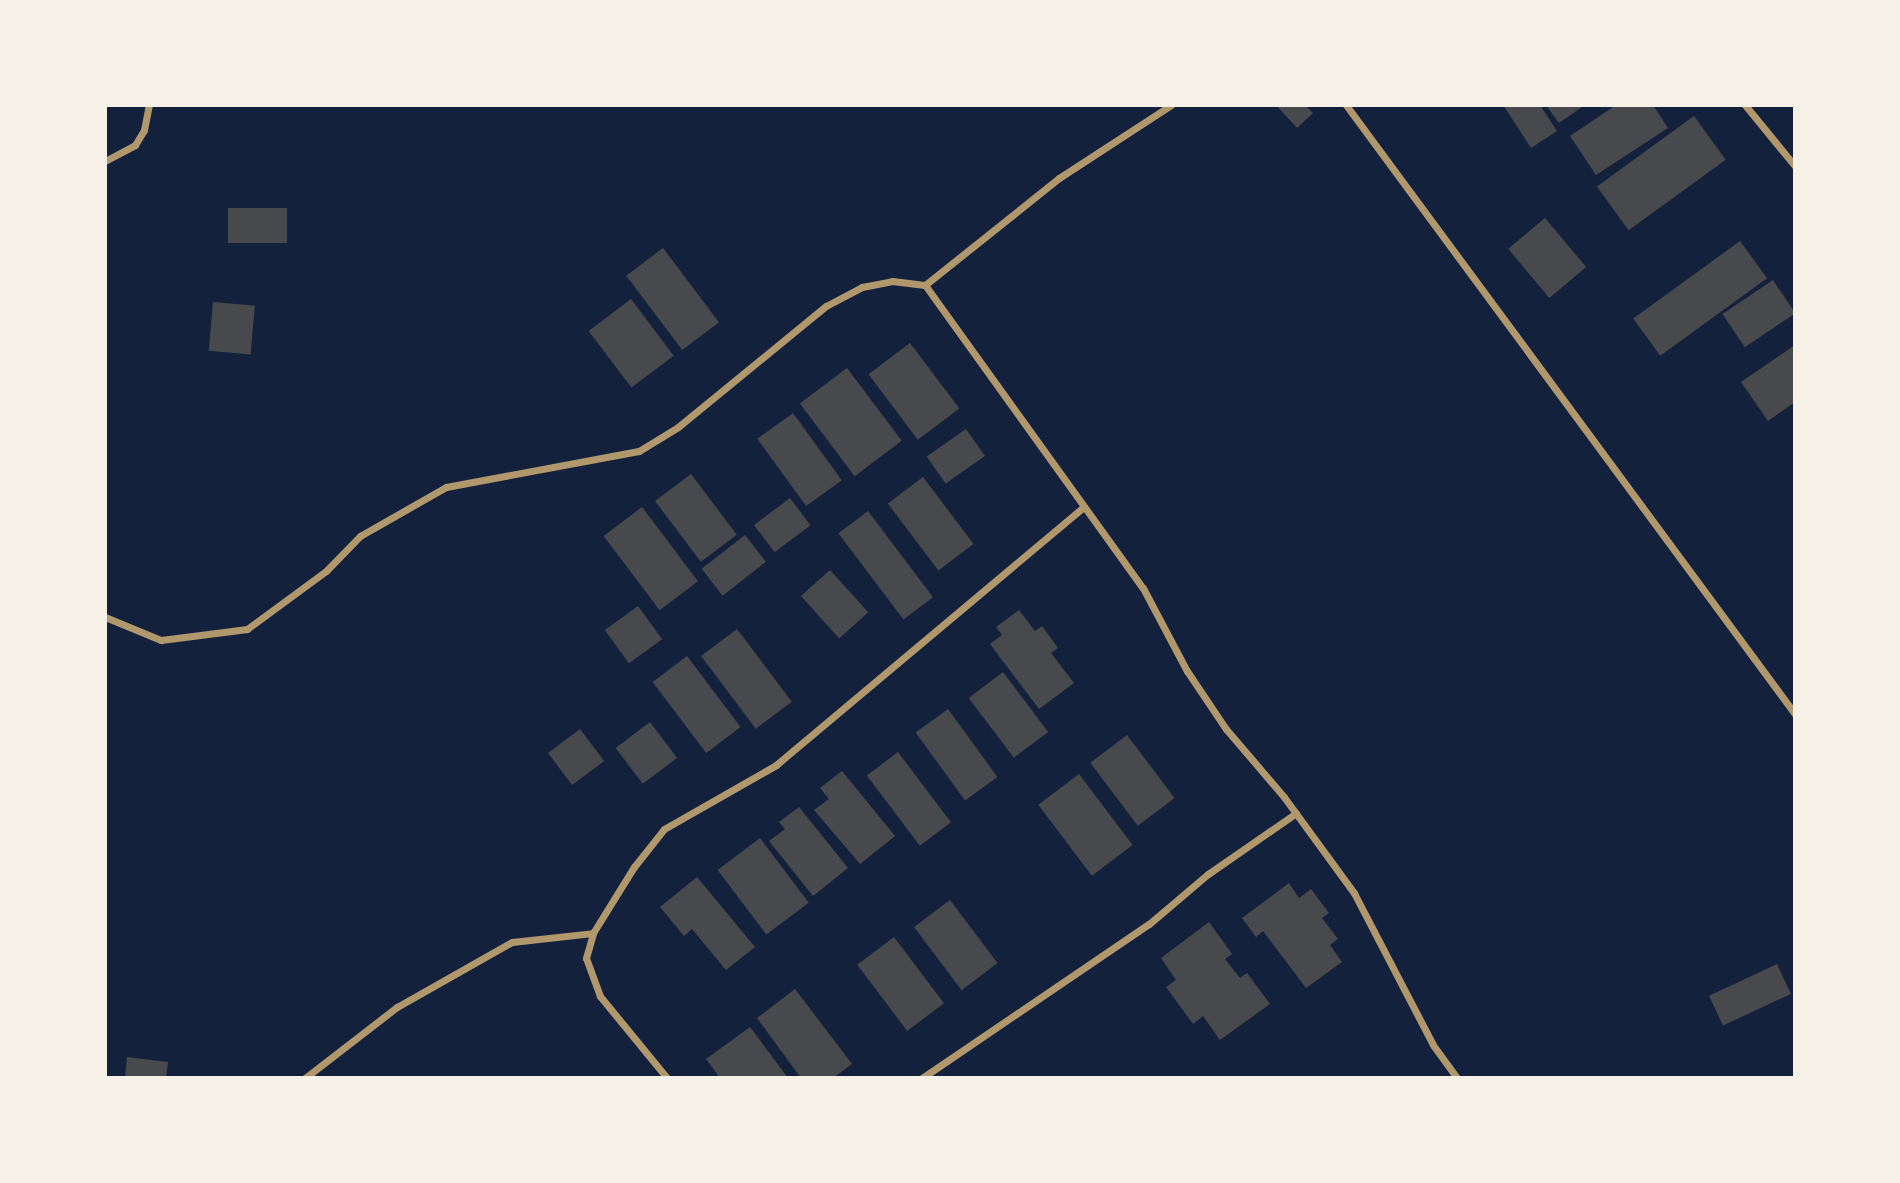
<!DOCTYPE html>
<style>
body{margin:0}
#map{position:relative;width:1900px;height:1183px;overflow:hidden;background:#14213d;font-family:"PT Sans Narrow",sans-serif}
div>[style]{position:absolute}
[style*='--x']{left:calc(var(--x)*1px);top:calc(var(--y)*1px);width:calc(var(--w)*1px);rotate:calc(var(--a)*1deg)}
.building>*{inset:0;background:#48494c;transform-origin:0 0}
.minor>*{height:7px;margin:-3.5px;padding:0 3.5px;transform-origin:3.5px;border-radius:3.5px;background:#b1986c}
span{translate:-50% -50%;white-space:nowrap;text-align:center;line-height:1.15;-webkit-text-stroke:5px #f6f1e7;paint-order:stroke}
.frame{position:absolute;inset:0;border:107px solid #f6f1e7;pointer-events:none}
</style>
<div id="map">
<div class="building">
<i style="clip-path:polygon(1276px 105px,1305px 105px,1313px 113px,1297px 128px)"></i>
<i style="clip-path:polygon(1503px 105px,1540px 105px,1557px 131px,1531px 148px)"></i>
<i style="clip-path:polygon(1546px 105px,1585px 105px,1559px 123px)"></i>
<i style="clip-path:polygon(1616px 105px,1653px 105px,1668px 128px,1596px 175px,1570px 136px)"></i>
<i style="left:1694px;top:116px;width:54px;height:120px;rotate:54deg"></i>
<i style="left:228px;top:208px;width:59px;height:35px"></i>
<i style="left:1545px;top:218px;width:64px;height:48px;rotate:50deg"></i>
<i style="left:1740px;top:241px;width:46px;height:132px;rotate:54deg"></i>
<i style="left:663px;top:248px;width:93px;height:46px;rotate:53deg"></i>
<i style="left:1773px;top:280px;width:40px;height:61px;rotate:56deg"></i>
<i style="left:631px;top:299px;width:71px;height:53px;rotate:53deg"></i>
<i style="left:213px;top:302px;width:42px;height:49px;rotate:5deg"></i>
<i style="left:910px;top:343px;width:82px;height:52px;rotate:53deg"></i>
<i style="clip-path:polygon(1795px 345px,1795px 402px,1768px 421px,1741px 382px)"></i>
<i style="left:847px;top:368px;width:91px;height:59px;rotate:53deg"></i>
<i style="left:793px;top:413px;width:83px;height:44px;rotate:54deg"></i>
<i style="left:966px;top:429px;width:33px;height:48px;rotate:55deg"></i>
<i style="left:691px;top:474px;width:76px;height:45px;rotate:53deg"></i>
<i style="left:923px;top:477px;width:84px;height:44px;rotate:53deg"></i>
<i style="left:790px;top:498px;width:34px;height:45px;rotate:53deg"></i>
<i style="left:642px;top:507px;width:93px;height:48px;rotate:53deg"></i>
<i style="left:868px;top:511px;width:108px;height:37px;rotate:53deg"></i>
<i style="left:745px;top:535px;width:34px;height:55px;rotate:52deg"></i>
<i style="left:830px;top:570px;width:57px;height:39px;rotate:48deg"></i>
<i style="left:638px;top:606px;width:41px;height:41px;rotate:54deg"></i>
<i style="clip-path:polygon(1019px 610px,1035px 631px,1042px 626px,1058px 648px,1051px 653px,1074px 683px,1039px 709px,990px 644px,1002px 635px,996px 627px)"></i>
<i style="left:737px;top:629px;width:91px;height:45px;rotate:53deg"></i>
<i style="left:687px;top:656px;width:89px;height:43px;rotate:53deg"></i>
<i style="left:1003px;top:672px;width:75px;height:43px;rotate:53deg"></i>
<i style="left:948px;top:709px;width:84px;height:40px;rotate:54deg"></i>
<i style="left:650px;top:722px;width:45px;height:43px;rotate:53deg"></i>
<i style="left:580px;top:729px;width:40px;height:40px;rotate:53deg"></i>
<i style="left:1127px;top:735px;width:79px;height:46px;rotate:53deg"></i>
<i style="left:898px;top:752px;width:88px;height:39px;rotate:53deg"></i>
<i style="clip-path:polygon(842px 771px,895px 836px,860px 864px,814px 810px,829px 799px,820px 788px)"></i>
<i style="left:1079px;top:774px;width:89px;height:51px;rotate:53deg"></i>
<i style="clip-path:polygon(799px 807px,848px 868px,813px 896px,769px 841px,785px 829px,779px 822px)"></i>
<i style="left:760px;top:838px;width:81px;height:53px;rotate:53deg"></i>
<i style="clip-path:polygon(697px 877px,755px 947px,726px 970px,692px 929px,684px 936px,660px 907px)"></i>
<i style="clip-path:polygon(1289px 883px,1299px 898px,1311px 889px,1329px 913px,1322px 918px,1338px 939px,1330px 945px,1342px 962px,1306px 988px,1263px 931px,1256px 937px,1242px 918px)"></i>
<i style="left:950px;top:900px;width:79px;height:45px;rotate:53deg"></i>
<i style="clip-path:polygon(1209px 922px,1232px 954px,1225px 959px,1240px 978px,1247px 973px,1270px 1004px,1220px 1040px,1203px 1016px,1193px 1024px,1166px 987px,1176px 980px,1161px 958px)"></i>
<i style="left:894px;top:937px;width:83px;height:46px;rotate:53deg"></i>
<i style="left:1777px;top:964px;width:33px;height:75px;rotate:65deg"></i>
<i style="clip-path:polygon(795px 989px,852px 1064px,833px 1078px,801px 1078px,757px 1018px)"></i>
<i style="clip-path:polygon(750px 1027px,788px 1078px,720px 1078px,706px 1059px)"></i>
<i style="clip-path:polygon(127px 1057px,168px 1062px,166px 1078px,125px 1078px)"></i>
</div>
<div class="minor">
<i style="--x:1346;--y:105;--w:757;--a:53.6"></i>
<i style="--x:1745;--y:105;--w:79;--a:50.7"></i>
<i style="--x:105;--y:161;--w:34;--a:-28"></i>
<i style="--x:135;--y:145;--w:17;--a:-59"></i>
<i style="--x:144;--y:130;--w:25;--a:-79"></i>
<i style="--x:925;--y:285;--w:373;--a:54.3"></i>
<i style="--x:1143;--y:588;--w:94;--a:62.1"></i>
<i style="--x:1187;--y:671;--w:70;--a:56.1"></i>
<i style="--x:1226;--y:729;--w:89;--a:49.5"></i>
<i style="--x:1284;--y:797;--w:119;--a:53.9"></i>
<i style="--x:1354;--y:893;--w:171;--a:62.5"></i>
<i style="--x:1433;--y:1045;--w:41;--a:54"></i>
<i style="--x:105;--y:617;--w:61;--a:22.3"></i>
<i style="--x:161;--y:640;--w:87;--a:-7.3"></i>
<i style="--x:247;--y:629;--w:98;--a:-36.3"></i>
<i style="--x:326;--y:571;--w:49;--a:-45.8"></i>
<i style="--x:360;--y:536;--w:99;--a:-29.7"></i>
<i style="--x:446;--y:487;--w:196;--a:-10.6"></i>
<i style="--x:639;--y:451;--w:46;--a:-31.6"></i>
<i style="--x:678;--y:427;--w:191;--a:-39.3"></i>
<i style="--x:826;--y:306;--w:41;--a:-27.8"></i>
<i style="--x:862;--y:287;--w:31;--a:-11"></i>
<i style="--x:892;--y:281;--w:33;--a:7"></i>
<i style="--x:925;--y:285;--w:171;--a:-38.6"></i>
<i style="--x:1059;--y:178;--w:134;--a:-33.1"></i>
<i style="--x:305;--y:1078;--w:116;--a:-37.7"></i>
<i style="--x:397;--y:1007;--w:132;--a:-29.5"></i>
<i style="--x:512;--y:942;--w:81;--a:-6.3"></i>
<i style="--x:667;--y:1078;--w:106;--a:-129.3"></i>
<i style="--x:600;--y:996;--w:40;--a:-110.2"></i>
<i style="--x:586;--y:958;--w:26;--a:-74"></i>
<i style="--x:593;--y:933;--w:78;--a:-58.2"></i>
<i style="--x:634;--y:867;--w:48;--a:-51.7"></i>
<i style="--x:664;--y:829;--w:129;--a:-29.7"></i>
<i style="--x:776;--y:765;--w:401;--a:-40"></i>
<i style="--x:922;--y:1078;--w:274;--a:-34.2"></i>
<i style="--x:1149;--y:924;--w:77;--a:-40.3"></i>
<i style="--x:1208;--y:874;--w:107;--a:-34.7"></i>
</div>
<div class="frame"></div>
</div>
